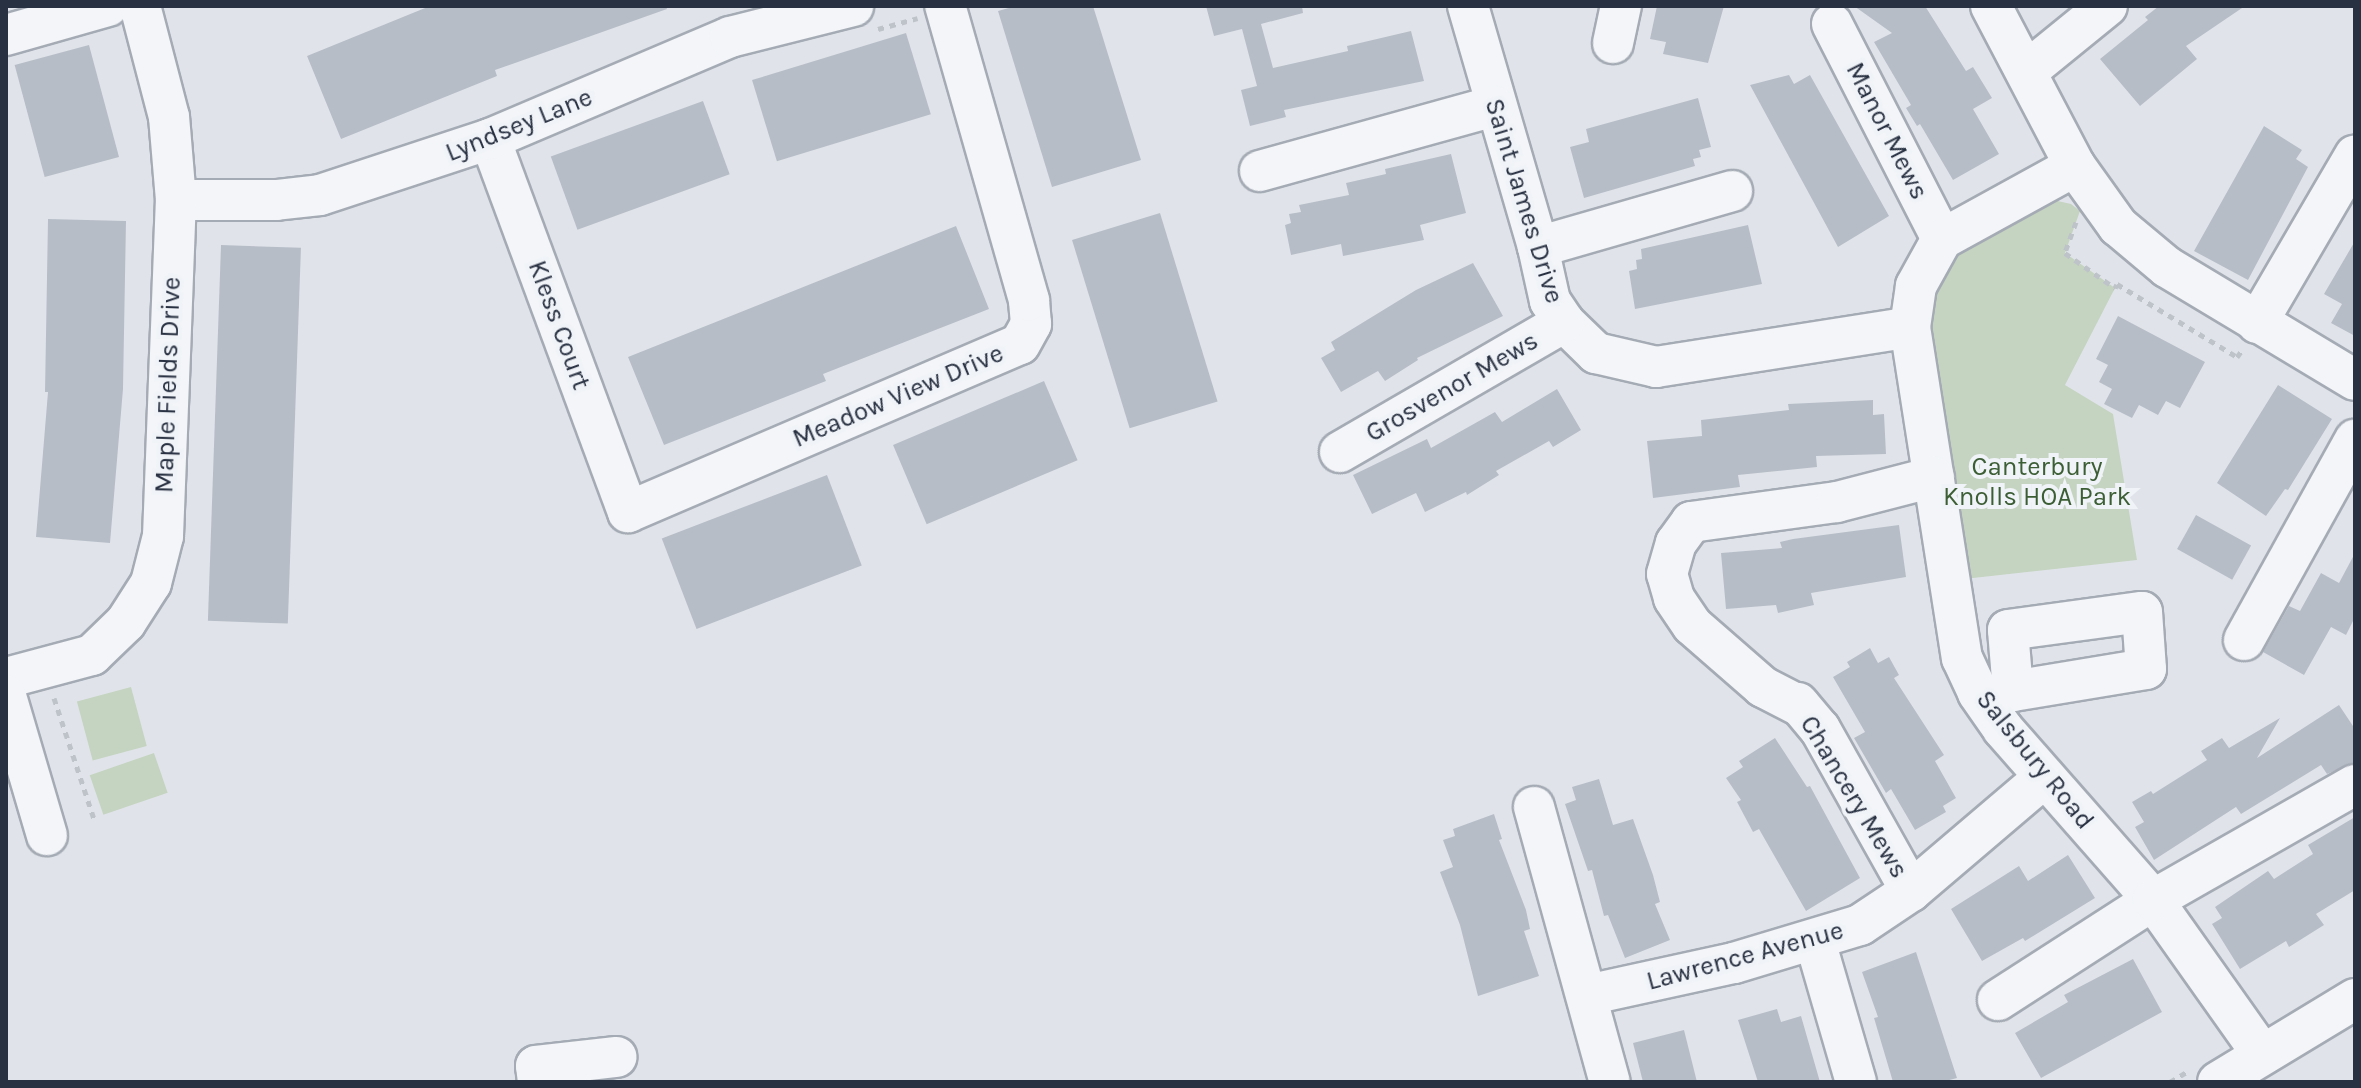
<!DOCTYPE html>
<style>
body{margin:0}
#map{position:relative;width:2361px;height:1088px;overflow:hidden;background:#e0e4ea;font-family:Karla,sans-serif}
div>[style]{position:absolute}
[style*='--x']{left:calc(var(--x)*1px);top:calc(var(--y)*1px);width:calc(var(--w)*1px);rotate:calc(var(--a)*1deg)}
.green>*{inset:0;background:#c5d4c1;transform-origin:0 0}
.building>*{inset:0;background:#b7bdc7;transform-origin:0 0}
.path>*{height:5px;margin-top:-2.5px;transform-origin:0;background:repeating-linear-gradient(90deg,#bec2c9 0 6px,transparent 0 12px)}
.roads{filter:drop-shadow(2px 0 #a5abb4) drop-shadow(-2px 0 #a5abb4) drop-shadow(0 2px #a5abb4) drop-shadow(0 -2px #a5abb4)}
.minor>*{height:40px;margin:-20px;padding:0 20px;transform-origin:20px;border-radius:20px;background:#f3f5f8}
span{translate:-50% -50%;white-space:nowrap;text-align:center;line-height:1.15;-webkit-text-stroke:8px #f0f3f7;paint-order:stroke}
.street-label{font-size:26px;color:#283142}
.park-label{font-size:26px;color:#3c5e35}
.frame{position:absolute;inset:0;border:8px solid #283142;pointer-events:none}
</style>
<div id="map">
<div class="green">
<i style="clip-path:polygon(2049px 199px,2071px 204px,2080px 211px,2065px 253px,2115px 288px,2065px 385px,2113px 414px,2137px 560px,1964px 579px,1928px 336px,1936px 277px,1951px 255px)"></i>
<i style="left:131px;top:687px;width:61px;height:56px;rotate:75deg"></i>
<i style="left:154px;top:753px;width:42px;height:68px;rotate:71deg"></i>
</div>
<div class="building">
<i style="clip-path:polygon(430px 6px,666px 6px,667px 9px,495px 70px,497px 76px,341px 139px,307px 56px)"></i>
<i style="clip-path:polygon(1016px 6px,1093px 6px,1141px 160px,1052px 187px,998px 11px)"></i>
<i style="clip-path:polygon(1206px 6px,1302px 6px,1303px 13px,1261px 24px,1273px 68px,1348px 51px,1347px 46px,1411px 31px,1424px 81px,1284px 110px,1286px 117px,1250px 126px,1241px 90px,1257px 86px,1242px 29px,1214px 36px)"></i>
<i style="clip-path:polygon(1657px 6px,1724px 6px,1708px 63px,1663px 54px,1666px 42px,1650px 39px)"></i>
<i style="clip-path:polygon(1854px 6px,1925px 6px,1966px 71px,1973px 67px,1992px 98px,1973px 109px,1999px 154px,1953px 180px,1920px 124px,1917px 126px,1906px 108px,1911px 105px,1874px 42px,1892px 33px)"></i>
<i style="clip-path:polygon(2159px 6px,2245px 6px,2186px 46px,2197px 59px,2140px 106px,2100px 59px,2148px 20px,2145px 17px)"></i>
<i style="left:906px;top:33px;width:85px;height:161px;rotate:73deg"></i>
<i style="left:89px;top:45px;width:116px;height:77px;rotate:75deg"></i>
<i style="clip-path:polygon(1789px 75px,1794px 84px,1810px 75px,1889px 216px,1838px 247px,1750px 85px)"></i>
<i style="clip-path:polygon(1698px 98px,1711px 147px,1699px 150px,1701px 157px,1693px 159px,1695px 166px,1584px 198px,1570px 147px,1589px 142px,1586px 129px)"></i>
<i style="left:703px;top:101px;width:78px;height:162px;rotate:70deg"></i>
<i style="clip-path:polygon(2264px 126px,2302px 150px,2296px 159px,2308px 167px,2248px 280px,2194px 251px)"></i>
<i style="clip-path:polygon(1451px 154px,1466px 213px,1420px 225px,1424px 240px,1343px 256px,1341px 244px,1291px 255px,1285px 225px,1291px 223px,1289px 214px,1301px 212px,1299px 205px,1349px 195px,1346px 183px,1386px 174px,1385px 169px)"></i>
<i style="left:1160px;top:213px;width:197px;height:92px;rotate:73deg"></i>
<i style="clip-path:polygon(48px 219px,126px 221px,123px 389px,110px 543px,36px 537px,48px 392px,45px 392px)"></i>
<i style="clip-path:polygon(1748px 225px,1762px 284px,1635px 309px,1629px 271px,1637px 269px,1636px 260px,1642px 259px,1641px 249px)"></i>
<i style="clip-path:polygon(956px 226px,989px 309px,823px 374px,826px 381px,664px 445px,628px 357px)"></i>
<i style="clip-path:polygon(2355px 241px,2355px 336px,2331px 323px,2342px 304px,2324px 294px)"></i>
<i style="left:221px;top:245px;width:80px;height:376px;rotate:2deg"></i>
<i style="clip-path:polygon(1473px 263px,1503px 316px,1417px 358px,1418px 360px,1385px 381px,1378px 371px,1341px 392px,1321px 358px,1335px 350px,1331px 342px,1416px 290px)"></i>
<i style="clip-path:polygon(2118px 316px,2205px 362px,2180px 408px,2166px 401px,2158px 415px,2139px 405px,2132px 418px,2104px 404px,2112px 389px,2099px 382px,2108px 365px,2096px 359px)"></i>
<i style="left:1044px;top:381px;width:86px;height:164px;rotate:67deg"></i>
<i style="clip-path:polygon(2278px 385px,2332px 419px,2288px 490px,2285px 489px,2266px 516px,2217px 483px)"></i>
<i style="clip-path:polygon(1557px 389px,1581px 430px,1553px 447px,1549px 441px,1496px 471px,1499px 475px,1467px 495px,1466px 492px,1425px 512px,1416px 493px,1372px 514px,1353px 475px,1427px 439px,1431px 448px,1495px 412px,1502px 422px)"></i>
<i style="clip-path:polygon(1873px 400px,1873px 415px,1884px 414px,1886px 454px,1816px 456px,1817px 467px,1738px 475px,1740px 487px,1653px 498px,1647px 441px,1702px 436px,1701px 420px,1789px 410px,1788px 404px)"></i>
<i style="left:827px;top:475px;width:97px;height:177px;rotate:69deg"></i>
<i style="left:2196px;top:515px;width:63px;height:39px;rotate:29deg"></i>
<i style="clip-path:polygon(1899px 525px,1906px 577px,1811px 593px,1814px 605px,1778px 613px,1776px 605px,1726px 609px,1721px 553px,1782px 548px,1780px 542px,1793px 539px)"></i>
<i style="clip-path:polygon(2355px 553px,2355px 617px,2346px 635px,2331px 627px,2304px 675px,2263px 652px,2289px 606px,2300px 611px,2321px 573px,2339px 583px)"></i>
<i style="clip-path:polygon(1870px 648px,1878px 663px,1889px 657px,1899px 675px,1894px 678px,1944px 755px,1935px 761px,1956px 798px,1943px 806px,1946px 812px,1915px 830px,1891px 789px,1886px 793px,1854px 738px,1865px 732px,1833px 677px,1850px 667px,1847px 662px)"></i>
<i style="clip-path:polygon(2339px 705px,2355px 729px,2355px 762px,2327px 774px,2321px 765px,2241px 814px,2236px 807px,2154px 860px,2135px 827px,2144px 822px,2132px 802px,2151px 791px,2153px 794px,2207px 760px,2201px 751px,2222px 738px,2229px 748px,2280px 718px,2257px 758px)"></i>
<i style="clip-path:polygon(1775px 738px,1807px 787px,1810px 786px,1860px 878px,1806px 911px,1759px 829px,1753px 832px,1737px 802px,1741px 800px,1726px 778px,1743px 767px,1739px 761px)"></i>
<i style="clip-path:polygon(1599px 779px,1613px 825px,1633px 819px,1653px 875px,1660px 902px,1655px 904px,1670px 940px,1625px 958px,1608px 915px,1604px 916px,1592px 870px,1588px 871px,1565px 804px,1576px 800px,1572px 787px)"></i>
<i style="clip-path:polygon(1494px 814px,1502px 839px,1499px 840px,1526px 910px,1530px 929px,1524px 931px,1539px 976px,1478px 996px,1460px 925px,1440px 872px,1453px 867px,1443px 840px,1455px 836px,1453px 829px)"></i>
<i style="clip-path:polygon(2355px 817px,2355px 890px,2316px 914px,2324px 925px,2289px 947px,2286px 941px,2240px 969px,2212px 924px,2222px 918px,2215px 907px,2268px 871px,2274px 879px,2313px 854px,2308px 845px)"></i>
<i style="clip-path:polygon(2068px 855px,2095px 898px,2025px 941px,2023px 938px,1982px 961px,1951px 909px,2019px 866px,2028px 881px)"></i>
<i style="clip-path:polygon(1916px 952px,1957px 1078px,1942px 1082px,1893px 1082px,1874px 1018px,1878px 1017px,1862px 972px)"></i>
<i style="clip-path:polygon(2133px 959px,2162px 1012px,2041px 1078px,2015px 1033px,2068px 1002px,2064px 995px)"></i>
<i style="clip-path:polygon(1777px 1009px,1781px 1022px,1801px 1016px,1820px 1082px,1758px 1082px,1738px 1020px)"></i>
<i style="clip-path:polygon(1684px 1030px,1697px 1082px,1643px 1082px,1633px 1043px)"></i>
</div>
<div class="path">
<i style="--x:878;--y:29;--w:41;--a:-15.4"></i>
<i style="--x:2076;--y:222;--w:33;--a:110"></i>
<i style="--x:2065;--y:253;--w:61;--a:35"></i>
<i style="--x:2115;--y:288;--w:4;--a:-63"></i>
<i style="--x:2117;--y:284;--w:140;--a:31.3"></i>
<i style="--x:2237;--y:357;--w:9;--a:-54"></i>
<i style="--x:54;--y:698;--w:127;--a:71.7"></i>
<i style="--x:2170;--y:1082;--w:21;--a:-31"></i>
</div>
<div class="roads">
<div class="minor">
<i style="--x:1468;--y:6;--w:251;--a:73.8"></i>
<i style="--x:1538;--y:247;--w:55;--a:77.5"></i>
<i style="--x:1550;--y:301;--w:25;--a:56"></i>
<i style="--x:1564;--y:322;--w:45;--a:44.1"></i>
<i style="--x:1596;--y:353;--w:62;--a:13.1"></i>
<i style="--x:1656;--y:367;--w:257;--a:-8.9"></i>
<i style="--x:1991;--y:6;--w:181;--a:62.3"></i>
<i style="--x:2075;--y:166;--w:74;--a:54.4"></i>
<i style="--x:2118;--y:226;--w:64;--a:39.9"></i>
<i style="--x:2167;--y:267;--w:219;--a:31"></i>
<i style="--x:1832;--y:24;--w:242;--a:62.9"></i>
<i style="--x:6;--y:35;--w:106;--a:-15.9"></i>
<i style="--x:1613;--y:43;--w:38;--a:-78"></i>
<i style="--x:2027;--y:71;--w:103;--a:-39.1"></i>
<i style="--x:490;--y:139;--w:398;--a:69.7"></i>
<i style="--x:628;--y:512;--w:426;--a:-23.2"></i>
<i style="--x:1020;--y:344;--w:23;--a:-61"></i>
<i style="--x:1031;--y:324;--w:24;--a:-95"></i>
<i style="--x:1029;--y:300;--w:306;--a:-105.9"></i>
<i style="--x:2075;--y:166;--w:152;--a:151.2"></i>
<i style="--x:1942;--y:239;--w:54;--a:119"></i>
<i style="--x:1916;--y:286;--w:41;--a:98.3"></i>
<i style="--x:1910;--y:327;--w:335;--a:81.1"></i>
<i style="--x:1962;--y:658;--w:38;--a:65"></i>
<i style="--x:1978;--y:693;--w:44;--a:55.2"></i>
<i style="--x:2003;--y:729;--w:227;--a:48.7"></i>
<i style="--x:2153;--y:900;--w:189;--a:54.7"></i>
<i style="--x:1260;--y:171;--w:243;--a:-15.5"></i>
<i style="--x:176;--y:200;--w:100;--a:0"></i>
<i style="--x:276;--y:200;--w:44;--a:-6.5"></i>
<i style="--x:320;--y:195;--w:179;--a:-18.2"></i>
<i style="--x:490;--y:139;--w:261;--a:-23"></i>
<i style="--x:730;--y:37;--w:127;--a:-14.1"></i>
<i style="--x:1538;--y:247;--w:202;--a:-16.1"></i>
<i style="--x:2257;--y:323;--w:194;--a:-59.7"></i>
<i style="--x:1340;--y:452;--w:259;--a:-30.1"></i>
<i style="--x:2142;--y:612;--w:57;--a:86"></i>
<i style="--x:2146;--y:669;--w:135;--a:170.6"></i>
<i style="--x:2013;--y:691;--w:61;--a:-94.7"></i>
<i style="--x:2008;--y:630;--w:135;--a:-7.7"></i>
<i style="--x:2244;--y:640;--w:229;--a:-61"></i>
<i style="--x:6;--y:678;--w:89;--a:-15"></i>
<i style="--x:92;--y:655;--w:47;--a:-44.1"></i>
<i style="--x:126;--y:622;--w:46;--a:-57.3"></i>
<i style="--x:151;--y:583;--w:49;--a:-75.7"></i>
<i style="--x:163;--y:536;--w:336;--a:-87.8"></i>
<i style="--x:176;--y:200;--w:83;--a:-94.8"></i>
<i style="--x:169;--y:117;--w:115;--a:-104.6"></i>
<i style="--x:6;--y:696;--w:145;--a:73.6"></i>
<i style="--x:1798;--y:703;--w:34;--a:50"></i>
<i style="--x:1820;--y:729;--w:186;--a:60.7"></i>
<i style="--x:1800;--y:706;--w:42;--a:-152.8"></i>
<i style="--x:1763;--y:687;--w:94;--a:-138.9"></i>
<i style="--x:1692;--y:625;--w:32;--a:-124"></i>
<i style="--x:1674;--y:598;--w:25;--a:-106"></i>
<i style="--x:1667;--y:574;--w:32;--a:-74"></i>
<i style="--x:1676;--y:543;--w:26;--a:-54"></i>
<i style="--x:1691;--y:522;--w:147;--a:-7.8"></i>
<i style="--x:1837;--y:502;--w:100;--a:-14.5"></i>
<i style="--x:1534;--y:807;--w:285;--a:74.6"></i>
<i style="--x:1815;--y:941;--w:147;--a:73.8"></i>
<i style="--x:1587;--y:995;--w:150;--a:-12.3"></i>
<i style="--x:1734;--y:963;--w:132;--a:-16.8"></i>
<i style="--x:1860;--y:925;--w:61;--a:-33.7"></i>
<i style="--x:1911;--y:891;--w:175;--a:-40.4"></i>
<i style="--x:1998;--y:1000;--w:184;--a:-32.8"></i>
<i style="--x:2153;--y:900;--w:232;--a:-29.7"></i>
<i style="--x:538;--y:1082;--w:16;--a:-97"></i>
<i style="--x:536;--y:1066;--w:81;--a:-6.4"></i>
<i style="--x:2218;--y:1082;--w:160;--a:-31.2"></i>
</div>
</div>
<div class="street-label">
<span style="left:519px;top:125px;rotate:-22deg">Lyndsey Lane</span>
<span style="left:1887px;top:131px;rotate:63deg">Manor Mews</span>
<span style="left:1524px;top:201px;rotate:73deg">Saint James Drive</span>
<span style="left:559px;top:325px;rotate:70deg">Kless Court</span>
<span style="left:168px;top:385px;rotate:-88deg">Maple Fields Drive</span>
<span style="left:1452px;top:387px;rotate:-30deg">Grosvenor Mews</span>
<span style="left:898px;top:396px;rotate:-23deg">Meadow View Drive</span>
<span style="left:2035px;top:760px;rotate:51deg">Salsbury Road</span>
<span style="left:1854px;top:797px;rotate:59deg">Chancery Mews</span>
<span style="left:1745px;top:956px;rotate:-15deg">Lawrence Avenue</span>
</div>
<div class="park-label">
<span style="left:2037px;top:482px">Canterbury<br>Knolls HOA Park</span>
</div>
<div class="frame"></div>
</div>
